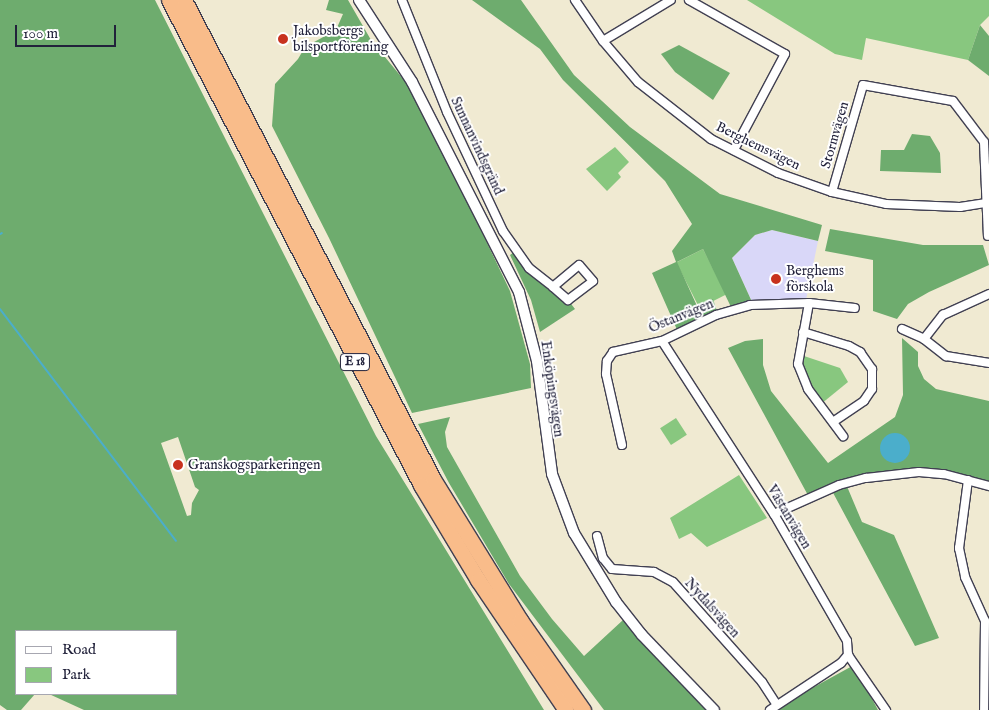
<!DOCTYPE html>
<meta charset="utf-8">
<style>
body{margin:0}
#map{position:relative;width:989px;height:710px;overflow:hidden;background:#f0ead2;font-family:"IM FELL English",serif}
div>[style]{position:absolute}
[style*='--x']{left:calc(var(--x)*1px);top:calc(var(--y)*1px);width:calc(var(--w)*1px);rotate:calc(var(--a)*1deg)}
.built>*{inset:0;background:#d9d7f8}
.green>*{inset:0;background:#88c77f;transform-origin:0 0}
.forest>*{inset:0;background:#6eac6e}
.water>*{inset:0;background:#4baecb}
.round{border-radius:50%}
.stream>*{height:2px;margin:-1px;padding:0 1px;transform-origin:1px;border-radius:1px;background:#4baecb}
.roads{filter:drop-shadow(1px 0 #414052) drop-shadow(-1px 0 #414052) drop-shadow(0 1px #414052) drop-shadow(0 -1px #414052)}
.minor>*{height:8px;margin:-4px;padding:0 4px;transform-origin:4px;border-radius:4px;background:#fff}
.tertiary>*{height:10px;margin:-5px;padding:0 5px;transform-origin:5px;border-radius:5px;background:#fff}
.motorway>*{height:15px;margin:-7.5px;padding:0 7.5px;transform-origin:7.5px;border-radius:7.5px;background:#f9bc8a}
.dots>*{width:14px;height:14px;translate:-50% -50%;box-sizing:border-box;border:2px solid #fff;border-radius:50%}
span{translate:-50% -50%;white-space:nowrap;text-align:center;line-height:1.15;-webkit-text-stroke:4px #fff;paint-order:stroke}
.shield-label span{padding:1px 4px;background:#fff;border:1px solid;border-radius:4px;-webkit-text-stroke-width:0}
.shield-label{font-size:12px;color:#22223b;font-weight:700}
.poi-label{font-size:14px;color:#22223b}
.left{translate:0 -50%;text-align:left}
.street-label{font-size:14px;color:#22223b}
.legend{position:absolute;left:15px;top:630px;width:162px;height:65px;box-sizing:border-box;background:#fff;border:1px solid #a7a7b1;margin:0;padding:6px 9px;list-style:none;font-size:15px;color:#22223b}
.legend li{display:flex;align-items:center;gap:10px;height:25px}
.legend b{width:25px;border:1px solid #a7a7b1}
.scale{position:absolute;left:15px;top:25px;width:101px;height:22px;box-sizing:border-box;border:2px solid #22223b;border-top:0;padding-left:6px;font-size:15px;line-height:18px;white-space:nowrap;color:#22223b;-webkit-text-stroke:4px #fff;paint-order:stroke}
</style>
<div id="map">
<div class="built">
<i style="clip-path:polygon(772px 230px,818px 241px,806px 300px,752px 302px,732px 258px,755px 235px)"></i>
</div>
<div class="green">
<i style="clip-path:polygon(747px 0,989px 0,989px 16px,980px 25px,968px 60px,866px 38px,862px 60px,835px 54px)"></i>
<i style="clip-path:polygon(615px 147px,629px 162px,618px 173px,621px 177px,607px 191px,586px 169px)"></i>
<i style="left:703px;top:249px;width:51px;height:30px;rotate:63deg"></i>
<i style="clip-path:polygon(798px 354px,840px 368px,848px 382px,821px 404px,808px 389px)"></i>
<i style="left:676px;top:418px;width:20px;height:19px;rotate:57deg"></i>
<i style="clip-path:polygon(739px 475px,767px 518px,707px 547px,691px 533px,679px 539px,670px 518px)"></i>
</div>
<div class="forest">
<i style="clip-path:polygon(evenodd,0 0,155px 0,376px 436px,544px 710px,84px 710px,49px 694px,176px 694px,176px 631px,16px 631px,16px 694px,35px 694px,21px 710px,7px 710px,0 705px,0 0,178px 437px,195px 487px,199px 490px,192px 503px,191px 515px,187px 516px,161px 443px,178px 437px)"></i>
<i style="clip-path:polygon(329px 0,348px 0,371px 40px,408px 85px,442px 148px,510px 291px,530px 364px,531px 388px,412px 413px,329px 238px,272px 126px,275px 84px,298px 59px,305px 47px,336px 30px,343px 14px,326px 10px)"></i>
<i style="clip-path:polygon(472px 0,521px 0,574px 75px,630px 127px,720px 194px,822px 225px,818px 241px,772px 230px,755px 235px,732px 258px,752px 302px,731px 307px,703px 249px,677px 262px,697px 306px,713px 299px,718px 314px,678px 332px,652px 273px,676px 262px,672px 251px,692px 224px,665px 181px,563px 80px,540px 49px)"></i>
<i style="clip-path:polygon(980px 25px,989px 36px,989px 76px,968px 60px)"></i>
<i style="clip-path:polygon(679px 45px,730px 73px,713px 100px,675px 72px,661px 54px)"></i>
<i style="clip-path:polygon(912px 134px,930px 136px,940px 153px,941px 173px,880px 171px,881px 150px,904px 150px)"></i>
<i style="clip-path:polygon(830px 229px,923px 245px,983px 245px,989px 265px,929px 292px,908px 304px,897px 319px,873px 311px,873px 260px,825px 251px)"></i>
<i style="clip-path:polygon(517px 250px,529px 268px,568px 300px,575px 309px,540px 332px,531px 300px,510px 255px)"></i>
<i style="clip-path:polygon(902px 338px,918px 352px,918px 366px,924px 379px,936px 389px,989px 401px,989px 486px,919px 472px,846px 484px,862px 522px,894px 535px,939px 638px,915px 646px,831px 489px,810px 499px,728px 348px,745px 341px,763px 339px,763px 365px,771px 391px,828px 463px,895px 417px,903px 395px)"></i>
<i style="clip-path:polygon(450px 417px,445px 432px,447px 447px,520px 576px,552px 619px,584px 656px,623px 620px,707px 710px,604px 710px,509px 584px,449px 483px,418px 424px)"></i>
<i style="clip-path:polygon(854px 665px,878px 710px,779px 710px,805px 692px)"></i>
</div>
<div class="water">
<i class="round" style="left:880px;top:433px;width:30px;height:30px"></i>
</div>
<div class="stream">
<i style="--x:0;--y:234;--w:2;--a:-27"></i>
<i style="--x:0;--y:309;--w:291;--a:52.8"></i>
</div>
<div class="roads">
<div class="minor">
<i style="--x:402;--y:0;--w:121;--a:68.1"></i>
<i style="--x:447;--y:112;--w:132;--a:64.8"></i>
<i style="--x:503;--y:231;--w:45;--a:54.9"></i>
<i style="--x:529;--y:268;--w:31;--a:38"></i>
<i style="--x:553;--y:287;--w:20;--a:41"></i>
<i style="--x:568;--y:300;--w:31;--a:-37"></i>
<i style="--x:593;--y:281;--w:21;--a:-131"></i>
<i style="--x:579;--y:265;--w:34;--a:140"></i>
<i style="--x:575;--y:0;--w:50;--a:55.7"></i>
<i style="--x:603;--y:41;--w:54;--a:49.5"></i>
<i style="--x:638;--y:82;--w:93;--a:38"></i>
<i style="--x:711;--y:139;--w:75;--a:26.9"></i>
<i style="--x:778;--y:173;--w:57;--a:19.4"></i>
<i style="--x:832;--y:192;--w:55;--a:12.5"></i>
<i style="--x:886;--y:204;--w:74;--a:2.3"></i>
<i style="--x:960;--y:207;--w:25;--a:-9"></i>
<i style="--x:689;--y:0;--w:110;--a:29.4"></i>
<i style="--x:785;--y:54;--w:109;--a:118"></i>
<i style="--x:603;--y:41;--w:79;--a:-31.1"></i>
<i style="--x:832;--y:192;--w:111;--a:-73.8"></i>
<i style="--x:863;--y:85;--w:91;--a:10.1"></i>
<i style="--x:953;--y:101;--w:51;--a:52.9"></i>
<i style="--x:984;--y:142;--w:94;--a:87.6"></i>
<i style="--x:809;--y:303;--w:62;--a:100.2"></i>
<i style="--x:798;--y:364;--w:27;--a:68"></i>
<i style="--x:808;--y:389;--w:59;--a:53.3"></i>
<i style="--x:902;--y:329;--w:24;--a:24"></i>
<i style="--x:924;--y:339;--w:28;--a:38"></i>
<i style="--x:946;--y:356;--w:44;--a:9.2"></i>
<i style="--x:803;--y:332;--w:48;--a:16.9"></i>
<i style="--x:849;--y:346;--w:13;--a:29"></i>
<i style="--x:860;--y:352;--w:21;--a:55"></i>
<i style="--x:872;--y:369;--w:20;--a:90"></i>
<i style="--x:872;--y:389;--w:14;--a:124"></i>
<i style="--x:864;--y:401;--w:36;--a:146"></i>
<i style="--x:924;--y:339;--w:31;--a:-52"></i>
<i style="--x:943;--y:315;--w:51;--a:-24.5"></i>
<i style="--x:662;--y:341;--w:206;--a:57.1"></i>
<i style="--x:774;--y:514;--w:146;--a:60.1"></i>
<i style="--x:847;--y:641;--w:14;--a:86"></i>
<i style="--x:848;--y:655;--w:67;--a:55.4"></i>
<i style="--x:622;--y:445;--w:73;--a:-102.7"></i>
<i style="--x:606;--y:374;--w:13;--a:-86"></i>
<i style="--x:607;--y:361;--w:11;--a:-56"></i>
<i style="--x:613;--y:352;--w:50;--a:-12.7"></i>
<i style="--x:662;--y:341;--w:60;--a:-25.7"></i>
<i style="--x:716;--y:315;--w:35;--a:-16"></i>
<i style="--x:750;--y:305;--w:59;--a:-1.9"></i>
<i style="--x:809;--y:303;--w:46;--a:6.2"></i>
<i style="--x:968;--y:480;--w:69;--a:97.5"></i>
<i style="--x:959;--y:548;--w:30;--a:78"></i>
<i style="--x:965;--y:577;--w:48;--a:65.6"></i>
<i style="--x:985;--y:621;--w:89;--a:90.6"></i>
<i style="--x:774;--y:514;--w:71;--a:-24"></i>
<i style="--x:839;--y:485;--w:28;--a:-15"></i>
<i style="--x:866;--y:478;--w:53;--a:-6.5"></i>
<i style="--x:919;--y:472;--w:25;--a:5"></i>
<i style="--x:944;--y:474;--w:47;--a:14.9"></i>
<i style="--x:597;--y:536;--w:23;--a:75"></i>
<i style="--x:603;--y:558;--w:14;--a:51"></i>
<i style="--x:612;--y:569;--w:42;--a:4.1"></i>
<i style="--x:654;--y:572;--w:21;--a:28"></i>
<i style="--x:673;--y:582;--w:134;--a:48.3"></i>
<i style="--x:762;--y:682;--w:27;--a:57"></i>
<i style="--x:770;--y:710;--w:85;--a:-33.5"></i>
<i style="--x:841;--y:663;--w:11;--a:-49"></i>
</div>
<div class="tertiary">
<i style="--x:359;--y:0;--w:98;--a:57.1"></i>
<i style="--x:412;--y:82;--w:236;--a:63"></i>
<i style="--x:519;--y:292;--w:71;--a:75.4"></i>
<i style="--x:537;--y:361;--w:114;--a:82.4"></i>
<i style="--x:552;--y:474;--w:63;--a:69.6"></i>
<i style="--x:574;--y:533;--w:81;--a:58.7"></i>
<i style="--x:616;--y:602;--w:42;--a:51.8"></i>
<i style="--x:642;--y:635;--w:104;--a:46.2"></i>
</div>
<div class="motorway">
<i style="--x:169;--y:0;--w:547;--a:62.54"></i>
<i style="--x:421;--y:485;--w:111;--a:59"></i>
<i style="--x:478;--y:580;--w:157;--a:55.9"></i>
<i style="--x:184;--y:0;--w:540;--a:62.53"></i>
<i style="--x:433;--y:479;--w:166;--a:58.3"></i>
<i style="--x:520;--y:620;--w:110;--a:55"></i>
</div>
</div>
<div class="dots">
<i style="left:283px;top:39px;background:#c8321e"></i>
<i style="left:776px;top:279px;background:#c8321e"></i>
<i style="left:178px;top:465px;background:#c8321e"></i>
</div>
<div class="shield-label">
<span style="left:355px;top:362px">E 18</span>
</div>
<div class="poi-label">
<span class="left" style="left:293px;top:39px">Jakobsbergs<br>bilsportförening</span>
<span class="left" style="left:786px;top:279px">Berghems<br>förskola</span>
<span class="left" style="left:188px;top:465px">Granskogsparkeringen</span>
</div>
<div class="street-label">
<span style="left:835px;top:135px;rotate:-74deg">Stormvägen</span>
<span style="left:477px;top:146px;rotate:65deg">Sunnanvindsgränd</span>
<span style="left:758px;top:146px;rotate:26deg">Berghemsvägen</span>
<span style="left:681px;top:316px;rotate:-22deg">Östanvägen</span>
<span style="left:552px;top:389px;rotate:82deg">Enköpingsvägen</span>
<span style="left:789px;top:517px;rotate:59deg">Västanvägen</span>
<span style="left:712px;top:608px;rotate:48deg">Nydalsvägen</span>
</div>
<ul class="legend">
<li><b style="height:6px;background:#fff"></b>Road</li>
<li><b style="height:14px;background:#88c77f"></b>Park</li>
</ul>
<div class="scale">100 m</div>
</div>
